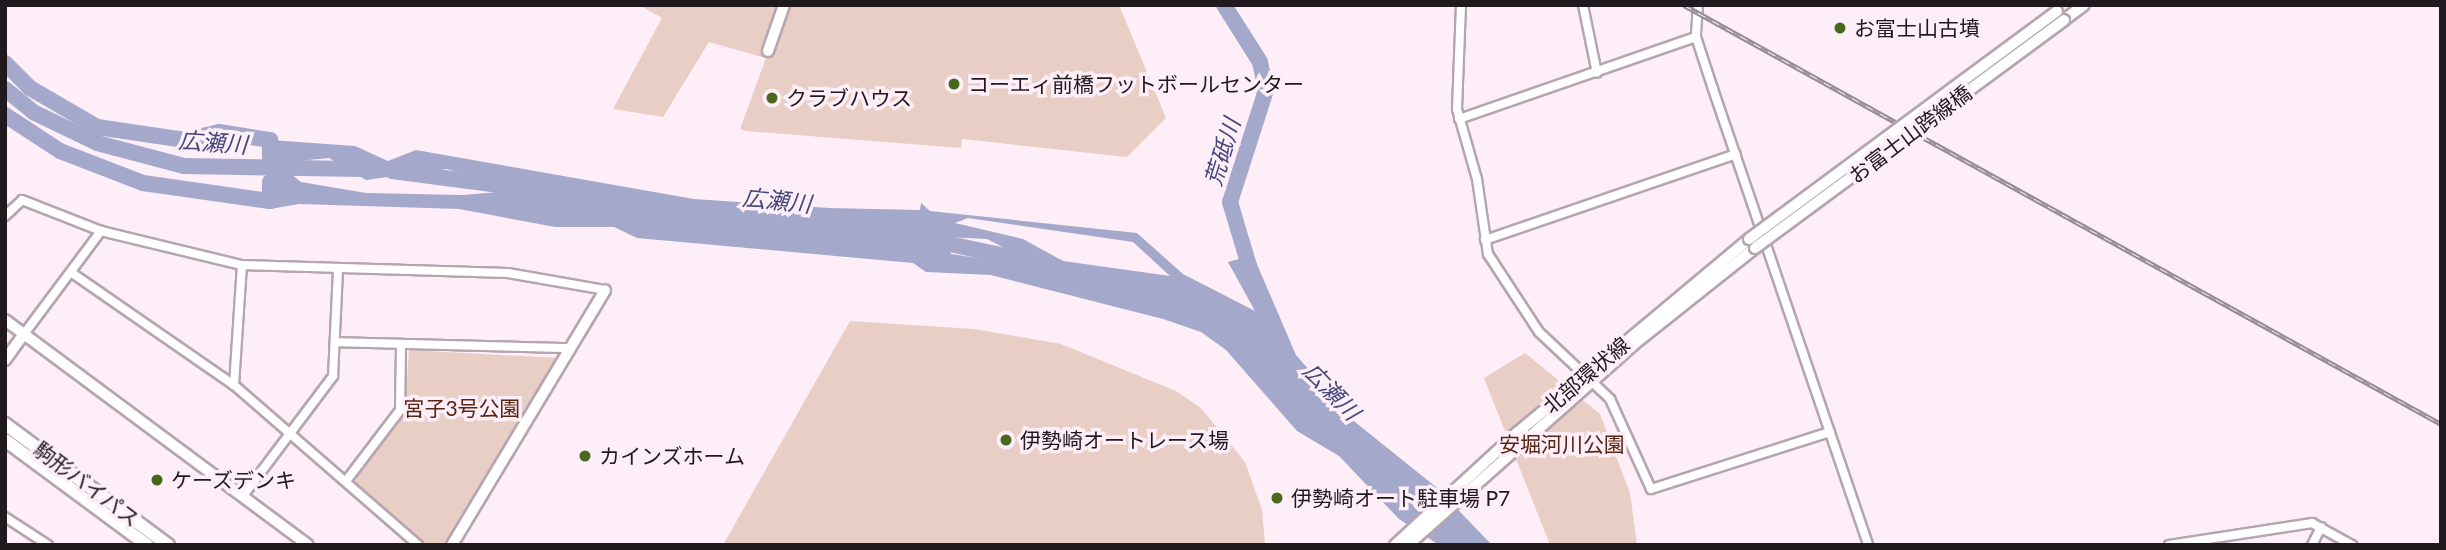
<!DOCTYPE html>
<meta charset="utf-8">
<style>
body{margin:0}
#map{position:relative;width:2446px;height:550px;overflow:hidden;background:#fdeef8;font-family:Lato,"Noto Sans JP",sans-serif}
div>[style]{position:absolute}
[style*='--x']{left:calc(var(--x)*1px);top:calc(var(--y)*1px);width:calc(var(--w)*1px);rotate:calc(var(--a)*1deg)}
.green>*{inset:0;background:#e8cec5}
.water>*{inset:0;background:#a4a9cc}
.river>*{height:16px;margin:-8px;padding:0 8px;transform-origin:8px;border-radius:8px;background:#a4a9cc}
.roads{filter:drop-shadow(2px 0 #b6a5b0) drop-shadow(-2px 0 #b6a5b0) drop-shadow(0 2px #b6a5b0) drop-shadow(0 -2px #b6a5b0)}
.street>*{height:8px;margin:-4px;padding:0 4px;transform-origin:4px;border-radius:4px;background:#fff}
.secondary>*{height:10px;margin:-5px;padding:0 5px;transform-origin:5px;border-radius:5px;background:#fff}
.primary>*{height:12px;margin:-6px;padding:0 6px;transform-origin:6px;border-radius:6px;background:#fff}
.rail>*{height:5px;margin-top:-2.5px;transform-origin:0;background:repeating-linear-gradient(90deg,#fdeef8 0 8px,#958b92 0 16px);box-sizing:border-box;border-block:2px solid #958b92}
.bridges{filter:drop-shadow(2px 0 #b6a5b0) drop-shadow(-2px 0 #b6a5b0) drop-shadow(0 2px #b6a5b0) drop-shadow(0 -2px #b6a5b0)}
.secondary-bridge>*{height:10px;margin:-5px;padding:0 5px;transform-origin:5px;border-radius:5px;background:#fff}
.dots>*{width:19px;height:19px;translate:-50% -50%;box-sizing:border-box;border:4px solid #fdeef8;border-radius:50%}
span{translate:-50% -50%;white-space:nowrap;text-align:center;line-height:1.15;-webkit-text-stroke:7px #fdeef8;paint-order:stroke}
.poi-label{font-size:21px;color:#201a1e}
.left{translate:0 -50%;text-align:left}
.street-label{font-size:21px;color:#201a1e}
.park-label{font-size:21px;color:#582413}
.water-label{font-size:23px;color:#434879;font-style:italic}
.frame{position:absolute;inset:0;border:7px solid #201a1e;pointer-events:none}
</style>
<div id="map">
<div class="green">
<i style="clip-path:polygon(639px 5px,1119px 5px,1166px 118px,1127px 157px,962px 139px,961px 148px,746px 131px,740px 129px,766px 58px,709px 42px,663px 117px,613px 109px,662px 18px)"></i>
<i style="clip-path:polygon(850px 321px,974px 329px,1061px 344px,1176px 391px,1201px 408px,1245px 462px,1262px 510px,1265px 545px,723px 545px)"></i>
<i style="clip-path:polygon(409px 350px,559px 358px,445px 545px,425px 545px,354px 482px,405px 409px)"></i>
<i style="clip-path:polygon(1525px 353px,1600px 414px,1630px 493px,1637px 545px,1550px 545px,1484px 378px)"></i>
</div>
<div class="water">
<i style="clip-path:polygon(evenodd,270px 140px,355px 146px,388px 161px,416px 150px,694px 199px,829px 208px,920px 210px,921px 203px,930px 211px,1137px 233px,1183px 274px,1255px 311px,1228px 262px,1253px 255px,1296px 355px,1355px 422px,1436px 487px,1492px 545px,1439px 545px,1399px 519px,1339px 456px,1297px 431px,1226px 350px,1201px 332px,1163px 319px,991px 275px,926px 272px,913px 263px,637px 238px,614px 227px,555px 227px,459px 209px,299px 204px,270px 209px,270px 140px,329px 158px,366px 180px,447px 169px,503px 185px,498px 192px,463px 195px,366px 193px,301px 182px,291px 174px,298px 161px,329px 158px,270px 140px,968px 218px,1133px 242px,1170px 276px,1063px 261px,1023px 239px,955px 223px,968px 218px,270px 140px,946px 237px,987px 239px,1041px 267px,951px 254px,946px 237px)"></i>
</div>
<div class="river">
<i style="--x:1224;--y:5;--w:67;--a:57.7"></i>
<i style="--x:1260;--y:62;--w:29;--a:78"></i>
<i style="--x:1266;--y:90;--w:118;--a:107.8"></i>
<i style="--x:1230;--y:202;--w:77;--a:73.4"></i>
<i style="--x:5;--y:63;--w:35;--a:45"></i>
<i style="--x:30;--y:88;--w:78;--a:30.2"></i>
<i style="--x:97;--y:127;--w:89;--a:8.4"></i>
<i style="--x:185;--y:140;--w:35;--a:-13"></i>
<i style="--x:219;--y:132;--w:52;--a:8.9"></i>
<i style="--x:270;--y:140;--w:20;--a:90"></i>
<i style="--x:5;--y:89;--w:36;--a:39"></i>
<i style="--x:33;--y:112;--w:71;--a:25.8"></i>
<i style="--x:97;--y:143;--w:90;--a:14.8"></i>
<i style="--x:184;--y:166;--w:179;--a:1"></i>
<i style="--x:5;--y:115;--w:66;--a:33.2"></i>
<i style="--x:60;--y:151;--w:89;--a:21.1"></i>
<i style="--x:143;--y:183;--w:128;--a:8.1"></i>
<i style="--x:270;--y:201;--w:19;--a:-90"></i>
<i style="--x:392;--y:171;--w:131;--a:7.5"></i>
<i style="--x:926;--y:239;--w:135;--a:12"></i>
</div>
<div class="roads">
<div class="street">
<i style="--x:1461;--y:5;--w:104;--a:92.2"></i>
<i style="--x:1457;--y:109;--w:73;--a:74.1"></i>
<i style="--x:1477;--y:179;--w:76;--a:81.7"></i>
<i style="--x:1488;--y:254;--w:93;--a:56.8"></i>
<i style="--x:1539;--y:332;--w:98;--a:43.3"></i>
<i style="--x:1610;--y:399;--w:99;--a:65.5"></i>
<i style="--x:1651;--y:489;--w:188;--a:-17.7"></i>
<i style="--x:1583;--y:5;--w:69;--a:78.4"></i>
<i style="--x:1698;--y:5;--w:32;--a:94"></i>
<i style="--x:1696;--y:37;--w:55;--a:71.9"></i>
<i style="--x:1713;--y:89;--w:482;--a:71.2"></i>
<i style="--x:1459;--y:119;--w:251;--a:-19.1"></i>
<i style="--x:5;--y:216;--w:23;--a:-43"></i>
<i style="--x:22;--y:200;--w:85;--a:21.4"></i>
<i style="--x:101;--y:231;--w:145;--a:13.6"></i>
<i style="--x:242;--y:265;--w:266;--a:1.7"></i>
<i style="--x:508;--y:273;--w:98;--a:9.9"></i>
<i style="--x:1485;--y:240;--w:265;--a:-18.9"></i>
<i style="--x:72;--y:273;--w:197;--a:34.7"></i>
<i style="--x:234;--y:385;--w:244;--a:41"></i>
<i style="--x:24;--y:334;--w:129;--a:-53.2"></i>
<i style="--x:335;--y:342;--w:233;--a:1.5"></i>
<i style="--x:234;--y:385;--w:120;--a:-86.2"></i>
<i style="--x:346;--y:481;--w:89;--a:-52.7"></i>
<i style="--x:400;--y:410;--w:65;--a:-89.1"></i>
<i style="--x:243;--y:496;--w:150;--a:-53.1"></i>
<i style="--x:333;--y:376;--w:108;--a:-87.3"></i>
<i style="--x:5;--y:517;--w:51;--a:33.1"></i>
<i style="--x:2169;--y:545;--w:145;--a:-8.7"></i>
<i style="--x:2312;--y:523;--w:46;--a:28.8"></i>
<i style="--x:2312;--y:545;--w:20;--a:-63"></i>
</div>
<div class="secondary">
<i style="--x:2064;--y:20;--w:25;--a:-37"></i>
<i style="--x:768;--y:51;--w:49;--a:-70.8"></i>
<i style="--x:5;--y:320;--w:377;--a:36.6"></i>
<i style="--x:5;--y:360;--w:32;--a:-54"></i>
<i style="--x:452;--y:545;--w:297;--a:-59"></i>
<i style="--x:1395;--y:545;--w:166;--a:-42.6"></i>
<i style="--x:1517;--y:433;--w:302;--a:-39.9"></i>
<i style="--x:1408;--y:545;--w:301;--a:-41.6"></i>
<i style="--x:1633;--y:345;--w:156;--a:-38.5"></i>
</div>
<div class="primary">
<i style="--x:5;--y:424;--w:203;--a:36.6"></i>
<i style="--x:5;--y:440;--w:177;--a:36.5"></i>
</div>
</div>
<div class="rail">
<i style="--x:1684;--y:5;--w:865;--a:28.96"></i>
</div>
<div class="bridges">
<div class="secondary-bridge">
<i style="--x:1749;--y:239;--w:383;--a:-36.5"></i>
<i style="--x:1755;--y:248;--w:384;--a:-36.4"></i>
</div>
</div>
<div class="dots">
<i style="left:1840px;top:28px;background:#48681e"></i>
<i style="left:954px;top:84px;background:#48681e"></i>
<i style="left:772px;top:98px;background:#48681e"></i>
<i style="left:1006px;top:440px;background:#48681e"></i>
<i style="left:585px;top:456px;background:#48681e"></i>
<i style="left:157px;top:480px;background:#48681e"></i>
<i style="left:1277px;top:498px;background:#48681e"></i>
</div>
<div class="poi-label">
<span class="left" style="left:1854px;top:28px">お富士山古墳</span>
<span class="left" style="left:968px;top:84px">コーエィ前橋フットボールセンター</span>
<span class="left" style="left:786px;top:98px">クラブハウス</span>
<span class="left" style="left:1020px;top:440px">伊勢崎オートレース場</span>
<span class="left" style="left:599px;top:456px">カインズホーム</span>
<span class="left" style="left:171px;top:480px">ケーズデンキ</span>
<span class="left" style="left:1291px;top:498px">伊勢崎オート駐車場 P7</span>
</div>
<div class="street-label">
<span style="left:1910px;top:134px;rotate:-37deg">お富士山跨線橋</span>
<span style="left:1586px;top:375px;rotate:-40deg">北部環状線</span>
<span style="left:87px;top:484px;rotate:37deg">駒形バイパス</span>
</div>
<div class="park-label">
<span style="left:462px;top:408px">宮子3号公園</span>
<span style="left:1562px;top:444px">安堀河川公園</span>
</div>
<div class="water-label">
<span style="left:213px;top:142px;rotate:4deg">広瀬川</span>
<span style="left:1222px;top:152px;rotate:-73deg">荒砥川</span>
<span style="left:777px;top:200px;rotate:6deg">広瀬川</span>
<span style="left:1332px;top:391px;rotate:46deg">広瀬川</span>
</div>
<div class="frame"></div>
</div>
